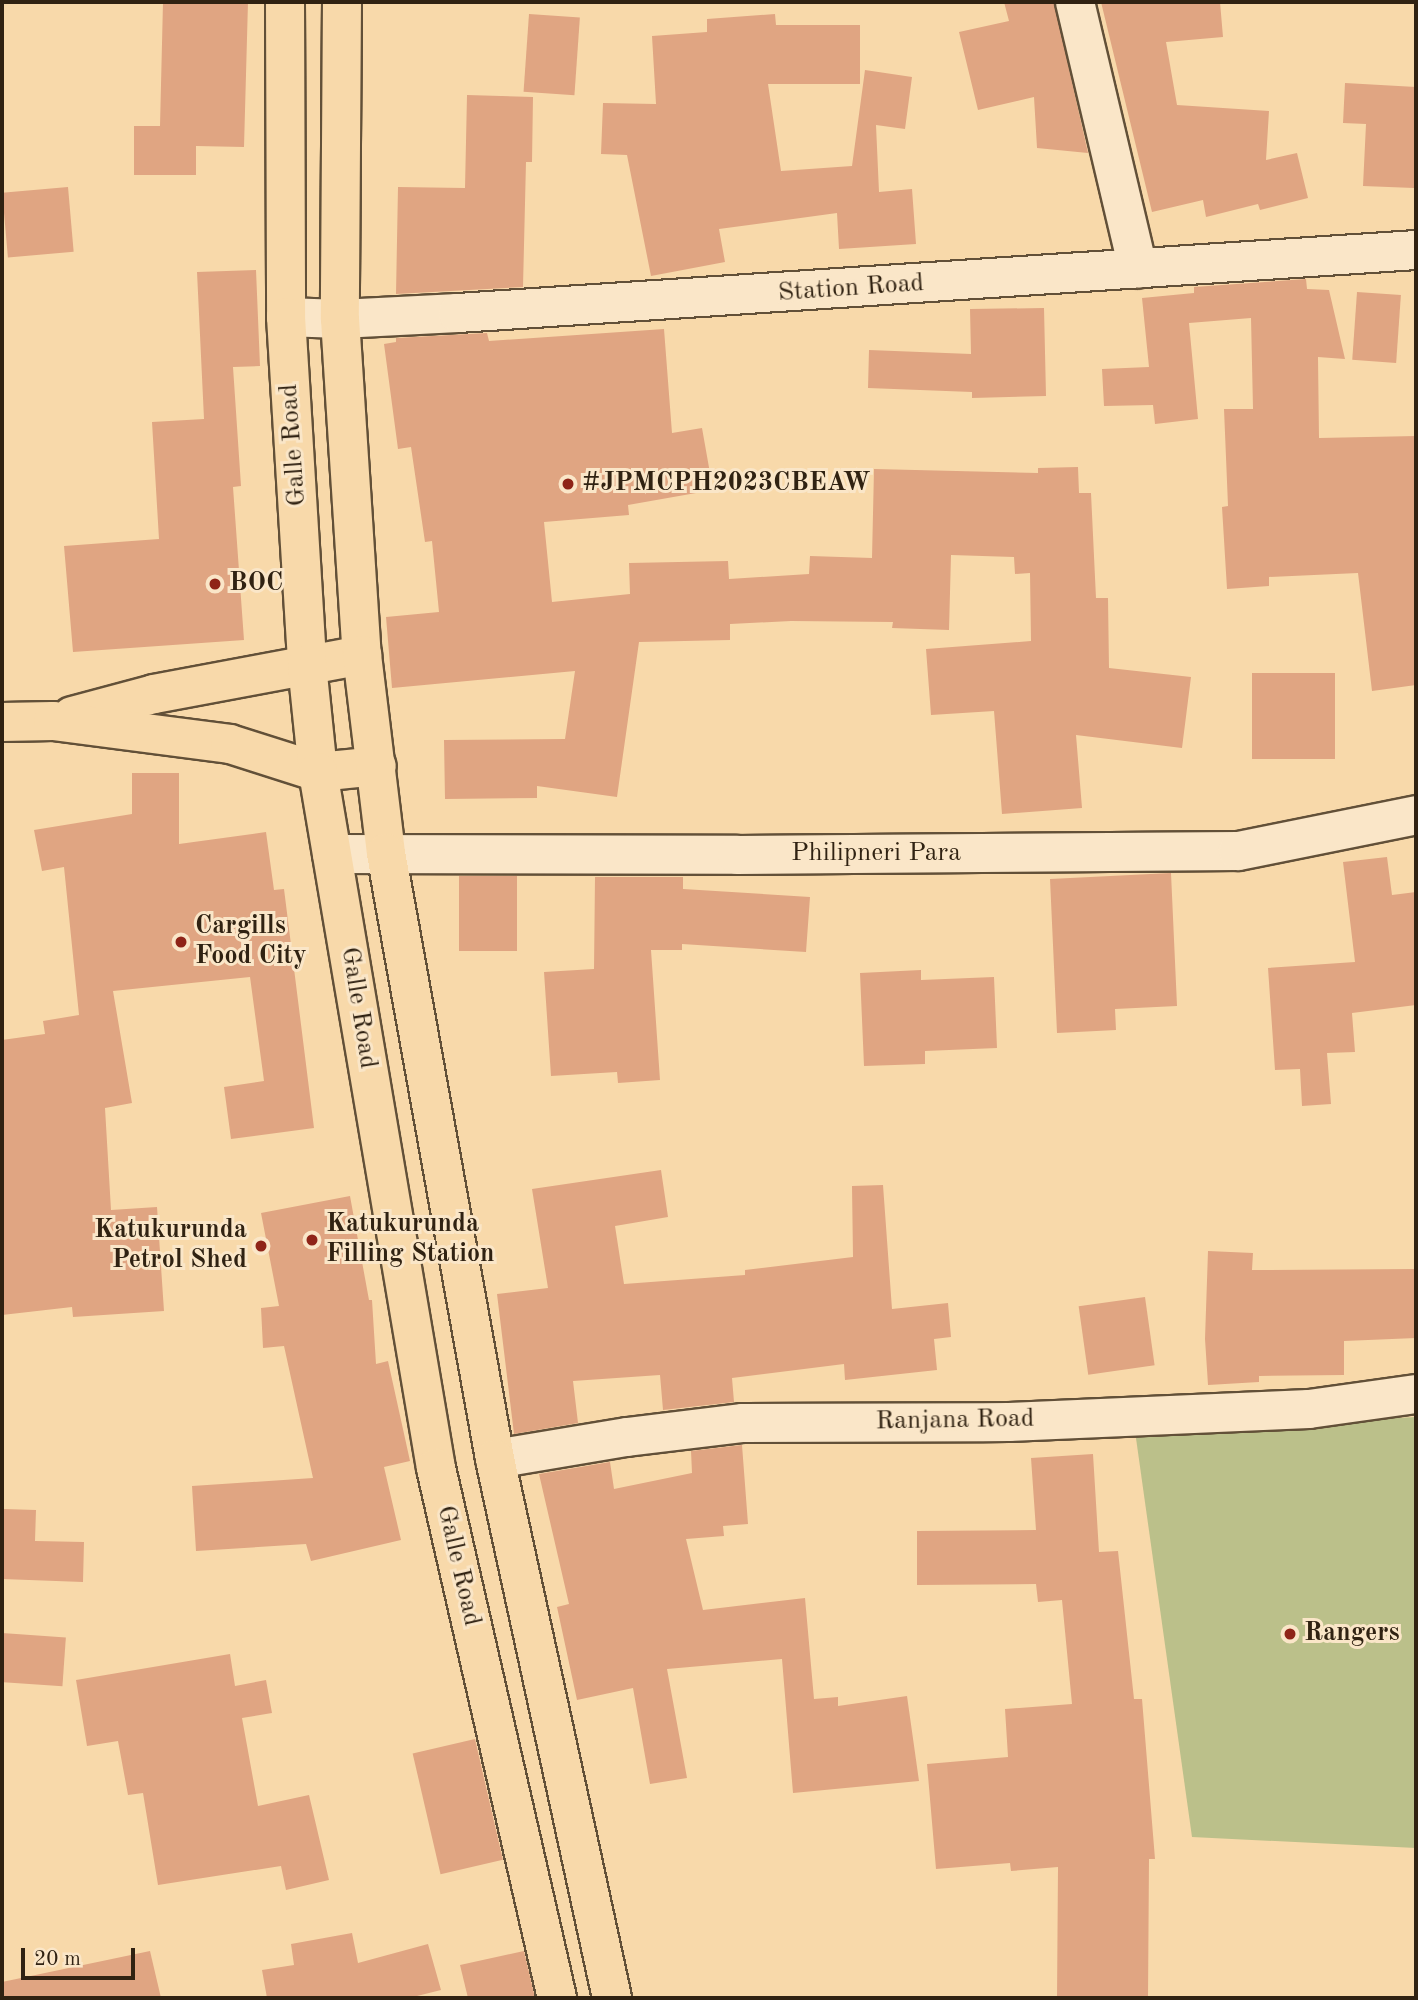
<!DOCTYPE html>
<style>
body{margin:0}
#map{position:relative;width:1418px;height:2000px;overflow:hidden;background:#f8d9aa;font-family:"Old Standard TT",serif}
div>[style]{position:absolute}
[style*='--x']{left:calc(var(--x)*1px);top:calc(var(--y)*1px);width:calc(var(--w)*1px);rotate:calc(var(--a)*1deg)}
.green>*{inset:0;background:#bbc08a}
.building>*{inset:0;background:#e0a582;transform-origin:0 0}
.roads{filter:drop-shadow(2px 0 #625038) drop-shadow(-2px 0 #625038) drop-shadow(0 2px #625038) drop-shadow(0 -2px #625038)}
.minor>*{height:38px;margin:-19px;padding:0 19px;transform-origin:19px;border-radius:19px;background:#fae6c8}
.major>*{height:38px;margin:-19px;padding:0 19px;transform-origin:19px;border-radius:19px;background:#f8d9aa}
.highway>*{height:38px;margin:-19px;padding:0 19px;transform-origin:19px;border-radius:19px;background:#f8d9aa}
.dots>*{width:19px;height:19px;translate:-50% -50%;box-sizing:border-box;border:4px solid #fae6c8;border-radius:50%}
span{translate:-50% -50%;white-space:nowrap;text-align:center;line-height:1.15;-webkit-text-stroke:6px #fae6c8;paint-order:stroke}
.street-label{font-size:26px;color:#302212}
.poi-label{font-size:26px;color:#302212;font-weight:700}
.left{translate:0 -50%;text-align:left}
.right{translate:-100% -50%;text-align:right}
.frame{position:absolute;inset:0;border:4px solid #302212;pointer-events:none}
.scale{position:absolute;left:21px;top:1948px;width:114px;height:32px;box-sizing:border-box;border:4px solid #302212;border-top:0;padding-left:9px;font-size:21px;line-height:24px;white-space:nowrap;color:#302212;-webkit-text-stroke:5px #fae6c8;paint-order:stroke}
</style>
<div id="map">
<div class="green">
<i style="clip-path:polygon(1416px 1417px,1416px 1848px,1192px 1837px,1135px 1431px)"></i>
</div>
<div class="building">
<i style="clip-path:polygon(163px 2px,248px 2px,244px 147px,196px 146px,196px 175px,134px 175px,134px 126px,160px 126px)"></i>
<i style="clip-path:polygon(1004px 2px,1054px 2px,1088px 153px,1037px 148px,1034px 97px,978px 110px,959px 32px,1009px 21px)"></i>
<i style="clip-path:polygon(1101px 2px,1220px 2px,1223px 37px,1166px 42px,1177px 105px,1269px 111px,1266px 160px,1297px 153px,1308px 198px,1260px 210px,1258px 204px,1206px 217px,1203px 200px,1152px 212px)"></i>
<i style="left:529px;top:14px;width:51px;height:78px;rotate:4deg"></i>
<i style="clip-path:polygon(775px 14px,776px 25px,860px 25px,860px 84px,768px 84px,781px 171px,852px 166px,865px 70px,912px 77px,905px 129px,876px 125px,879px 192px,912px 189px,916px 244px,839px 249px,837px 213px,719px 229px,725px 262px,651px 276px,627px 155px,601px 154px,603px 103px,656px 104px,652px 36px,707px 32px,707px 19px)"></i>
<i style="clip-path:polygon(1345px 83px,1416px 87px,1414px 188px,1363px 186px,1366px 124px,1343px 123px)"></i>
<i style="clip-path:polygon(467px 95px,533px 97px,532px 162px,526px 162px,523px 287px,396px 294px,398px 187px,465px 188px)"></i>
<i style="left:68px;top:187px;width:65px;height:66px;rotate:85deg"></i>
<i style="clip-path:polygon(256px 270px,260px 366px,233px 367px,241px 486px,233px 487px,244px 640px,73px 652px,64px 546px,159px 539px,152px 422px,204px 419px,197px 272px)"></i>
<i style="clip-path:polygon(1306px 279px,1307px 289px,1329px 290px,1345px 359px,1318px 357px,1319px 438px,1416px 436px,1416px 685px,1372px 691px,1358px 573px,1269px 577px,1269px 586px,1227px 589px,1222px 507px,1228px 506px,1224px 409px,1253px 409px,1251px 318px,1189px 323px,1198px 419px,1155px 424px,1153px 405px,1104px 406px,1102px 369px,1149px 367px,1142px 298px,1194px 293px,1194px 287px)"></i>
<i style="left:1357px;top:292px;width:44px;height:68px;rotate:4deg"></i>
<i style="clip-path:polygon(1044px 308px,1046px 396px,972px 398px,972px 392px,868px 388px,869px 350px,971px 354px,970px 309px)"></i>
<i style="clip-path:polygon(664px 329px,672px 433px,702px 428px,713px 490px,628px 505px,629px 515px,544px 522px,552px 602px,630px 594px,629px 563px,728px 561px,729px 579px,809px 574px,810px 556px,872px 558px,874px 469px,1038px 473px,1038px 468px,1078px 467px,1079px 493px,1091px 493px,1096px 598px,1108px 598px,1109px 668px,1191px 677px,1182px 748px,1076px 735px,1082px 808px,1002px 814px,994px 711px,931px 715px,926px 649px,1031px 641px,1030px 573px,1015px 574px,1014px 557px,951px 555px,949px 630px,892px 628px,893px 622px,791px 621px,730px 624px,730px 640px,639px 642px,617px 797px,537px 786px,537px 798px,445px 799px,444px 740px,565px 739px,575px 671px,392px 688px,386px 617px,439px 612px,432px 541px,425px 542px,411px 447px,398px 449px,384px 344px,396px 342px,396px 338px,487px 333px,489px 341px)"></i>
<i style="left:1335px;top:673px;width:86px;height:83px;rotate:90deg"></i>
<i style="clip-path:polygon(132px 773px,179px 773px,179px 844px,266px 832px,274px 890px,284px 889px,314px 1128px,231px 1139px,224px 1087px,264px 1081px,250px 977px,113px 991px,132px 1103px,105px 1108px,111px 1210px,157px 1207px,164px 1311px,73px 1317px,72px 1307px,2px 1315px,2px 1040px,45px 1034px,43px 1021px,79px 1015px,64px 867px,42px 871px,34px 830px,132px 814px)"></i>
<i style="clip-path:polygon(1387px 857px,1392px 895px,1416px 892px,1416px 1005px,1352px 1013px,1355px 1052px,1327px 1053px,1331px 1104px,1302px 1106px,1300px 1069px,1275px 1070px,1268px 968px,1355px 962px,1343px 862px)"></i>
<i style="clip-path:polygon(1171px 873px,1177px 1006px,1115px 1009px,1116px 1030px,1057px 1033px,1050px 879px)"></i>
<i style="left:459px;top:876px;width:58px;height:75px"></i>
<i style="clip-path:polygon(595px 877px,683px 877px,683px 889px,810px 897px,806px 952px,682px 944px,682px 950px,651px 950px,660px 1080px,618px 1083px,617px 1072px,551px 1076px,544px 972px,594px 969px)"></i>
<i style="clip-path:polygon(921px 970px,921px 980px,994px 977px,997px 1048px,925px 1051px,925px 1064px,864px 1066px,860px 973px)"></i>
<i style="clip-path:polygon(661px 1170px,668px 1217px,615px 1226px,624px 1284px,745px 1275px,745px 1270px,853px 1257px,852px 1186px,883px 1185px,892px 1309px,948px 1303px,951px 1337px,934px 1339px,937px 1370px,845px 1380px,844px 1364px,732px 1378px,734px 1402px,663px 1410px,660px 1375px,573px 1381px,578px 1423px,514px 1434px,497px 1294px,548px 1288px,532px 1189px)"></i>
<i style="clip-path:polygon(350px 1196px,369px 1300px,372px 1300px,376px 1364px,388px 1361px,410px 1461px,384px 1467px,401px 1540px,311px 1561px,306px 1544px,196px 1551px,192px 1486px,313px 1478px,284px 1346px,263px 1348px,261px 1308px,279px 1306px,261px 1213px)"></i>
<i style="clip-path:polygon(1208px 1251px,1253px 1253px,1252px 1270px,1416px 1269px,1416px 1338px,1344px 1341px,1344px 1375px,1259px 1376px,1259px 1382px,1208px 1385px,1205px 1339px)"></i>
<i style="left:1145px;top:1297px;width:69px;height:67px;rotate:82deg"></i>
<i style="clip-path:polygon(742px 1445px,748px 1524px,723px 1526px,724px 1536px,686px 1539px,703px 1610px,805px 1598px,814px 1699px,838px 1697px,838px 1706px,907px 1696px,919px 1781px,793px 1793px,782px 1659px,667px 1669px,687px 1778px,650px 1784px,633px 1688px,577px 1700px,557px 1607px,569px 1604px,539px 1474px,610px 1462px,614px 1489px,692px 1473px,691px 1451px)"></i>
<i style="clip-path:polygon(1093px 1454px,1099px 1552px,1118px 1551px,1134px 1699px,1142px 1699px,1155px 1859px,1149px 1859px,1148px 1998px,1057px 1998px,1058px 1867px,1011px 1871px,1010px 1863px,936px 1869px,927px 1764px,1008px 1757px,1005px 1709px,1072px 1704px,1062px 1600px,1038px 1602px,1036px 1584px,917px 1585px,917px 1531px,1036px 1530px,1031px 1458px)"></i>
<i style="clip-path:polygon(4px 1509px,36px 1510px,35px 1541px,84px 1542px,83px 1582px,2px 1579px)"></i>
<i style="left:2px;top:1633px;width:64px;height:49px;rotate:4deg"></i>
<i style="clip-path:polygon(230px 1654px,235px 1686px,266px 1680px,272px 1713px,242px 1718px,258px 1806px,309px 1795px,329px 1880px,286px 1890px,281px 1866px,158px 1885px,143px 1793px,128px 1795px,118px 1741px,87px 1746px,76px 1680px)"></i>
<i style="left:475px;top:1739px;width:124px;height:64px;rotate:77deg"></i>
<i style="clip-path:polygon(352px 1933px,358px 1963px,428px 1944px,441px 1990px,409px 1998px,267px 1998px,262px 1970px,294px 1965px,291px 1944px)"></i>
<i style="clip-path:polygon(150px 1951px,161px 1998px,2px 1998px,2px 1982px)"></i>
<i style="clip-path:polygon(524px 1951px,535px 1998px,468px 1998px,460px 1965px)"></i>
</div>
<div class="roads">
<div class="minor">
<i style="--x:1075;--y:2;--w:274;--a:76.7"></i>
<i style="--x:286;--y:317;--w:54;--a:2.1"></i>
<i style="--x:340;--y:319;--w:118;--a:-2.9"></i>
<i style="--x:458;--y:313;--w:960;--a:-3.76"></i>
<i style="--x:332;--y:854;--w:405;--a:0.1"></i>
<i style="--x:737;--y:855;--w:501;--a:-0.46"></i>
<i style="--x:1238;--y:851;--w:182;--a:-11.4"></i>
<i style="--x:495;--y:1459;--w:134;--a:-9.5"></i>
<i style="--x:627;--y:1437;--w:117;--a:-6.9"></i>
<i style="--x:743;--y:1423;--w:266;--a:-0.2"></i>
<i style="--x:1009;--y:1422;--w:300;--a:-2.5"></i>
<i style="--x:1309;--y:1409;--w:108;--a:-8"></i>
</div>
<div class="major">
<i style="--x:72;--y:716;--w:85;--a:-15"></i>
<i style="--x:154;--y:694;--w:212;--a:-10.6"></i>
<i style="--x:2;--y:722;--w:51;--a:-1.1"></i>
<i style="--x:53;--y:721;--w:178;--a:7.4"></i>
<i style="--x:230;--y:744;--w:92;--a:17.7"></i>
<i style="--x:318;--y:772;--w:59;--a:-5.8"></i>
</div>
<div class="highway">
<i style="--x:285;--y:2;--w:315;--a:89.8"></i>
<i style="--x:286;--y:317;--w:349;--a:86.5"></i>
<i style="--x:307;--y:665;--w:108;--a:84.1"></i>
<i style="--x:318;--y:772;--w:706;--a:80.38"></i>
<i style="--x:436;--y:1468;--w:544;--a:77.14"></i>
<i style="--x:342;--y:2;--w:317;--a:90.4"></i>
<i style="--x:340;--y:319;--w:337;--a:86.3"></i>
<i style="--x:362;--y:655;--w:199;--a:83.1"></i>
<i style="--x:386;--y:853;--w:616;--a:79.8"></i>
<i style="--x:495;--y:1459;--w:552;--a:77.75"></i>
</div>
</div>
<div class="dots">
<i style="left:568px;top:484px;background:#8f2418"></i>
<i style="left:215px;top:584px;background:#8f2418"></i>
<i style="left:181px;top:942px;background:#8f2418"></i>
<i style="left:312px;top:1240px;background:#8f2418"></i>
<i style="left:261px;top:1246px;background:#8f2418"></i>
<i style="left:1290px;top:1634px;background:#8f2418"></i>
</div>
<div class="street-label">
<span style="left:851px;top:289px;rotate:-4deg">Station Road</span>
<span style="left:294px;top:445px;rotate:-94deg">Galle Road</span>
<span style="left:876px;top:854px">Philipneri Para</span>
<span style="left:358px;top:1008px;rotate:81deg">Galle Road</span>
<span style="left:955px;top:1421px;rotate:-1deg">Ranjana Road</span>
<span style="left:458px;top:1566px;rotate:77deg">Galle Road</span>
</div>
<div class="poi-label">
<span class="left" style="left:582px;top:484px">#JPMCPH2023CBEAW</span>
<span class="left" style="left:229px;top:584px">BOC</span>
<span class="left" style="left:195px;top:942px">Cargills<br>Food City</span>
<span class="left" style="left:326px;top:1240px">Katukurunda<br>Filling Station</span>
<span class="right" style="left:247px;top:1246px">Katukurunda<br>Petrol Shed</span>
<span class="left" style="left:1304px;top:1634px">Rangers</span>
</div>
<div class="frame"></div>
<div class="scale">20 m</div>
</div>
